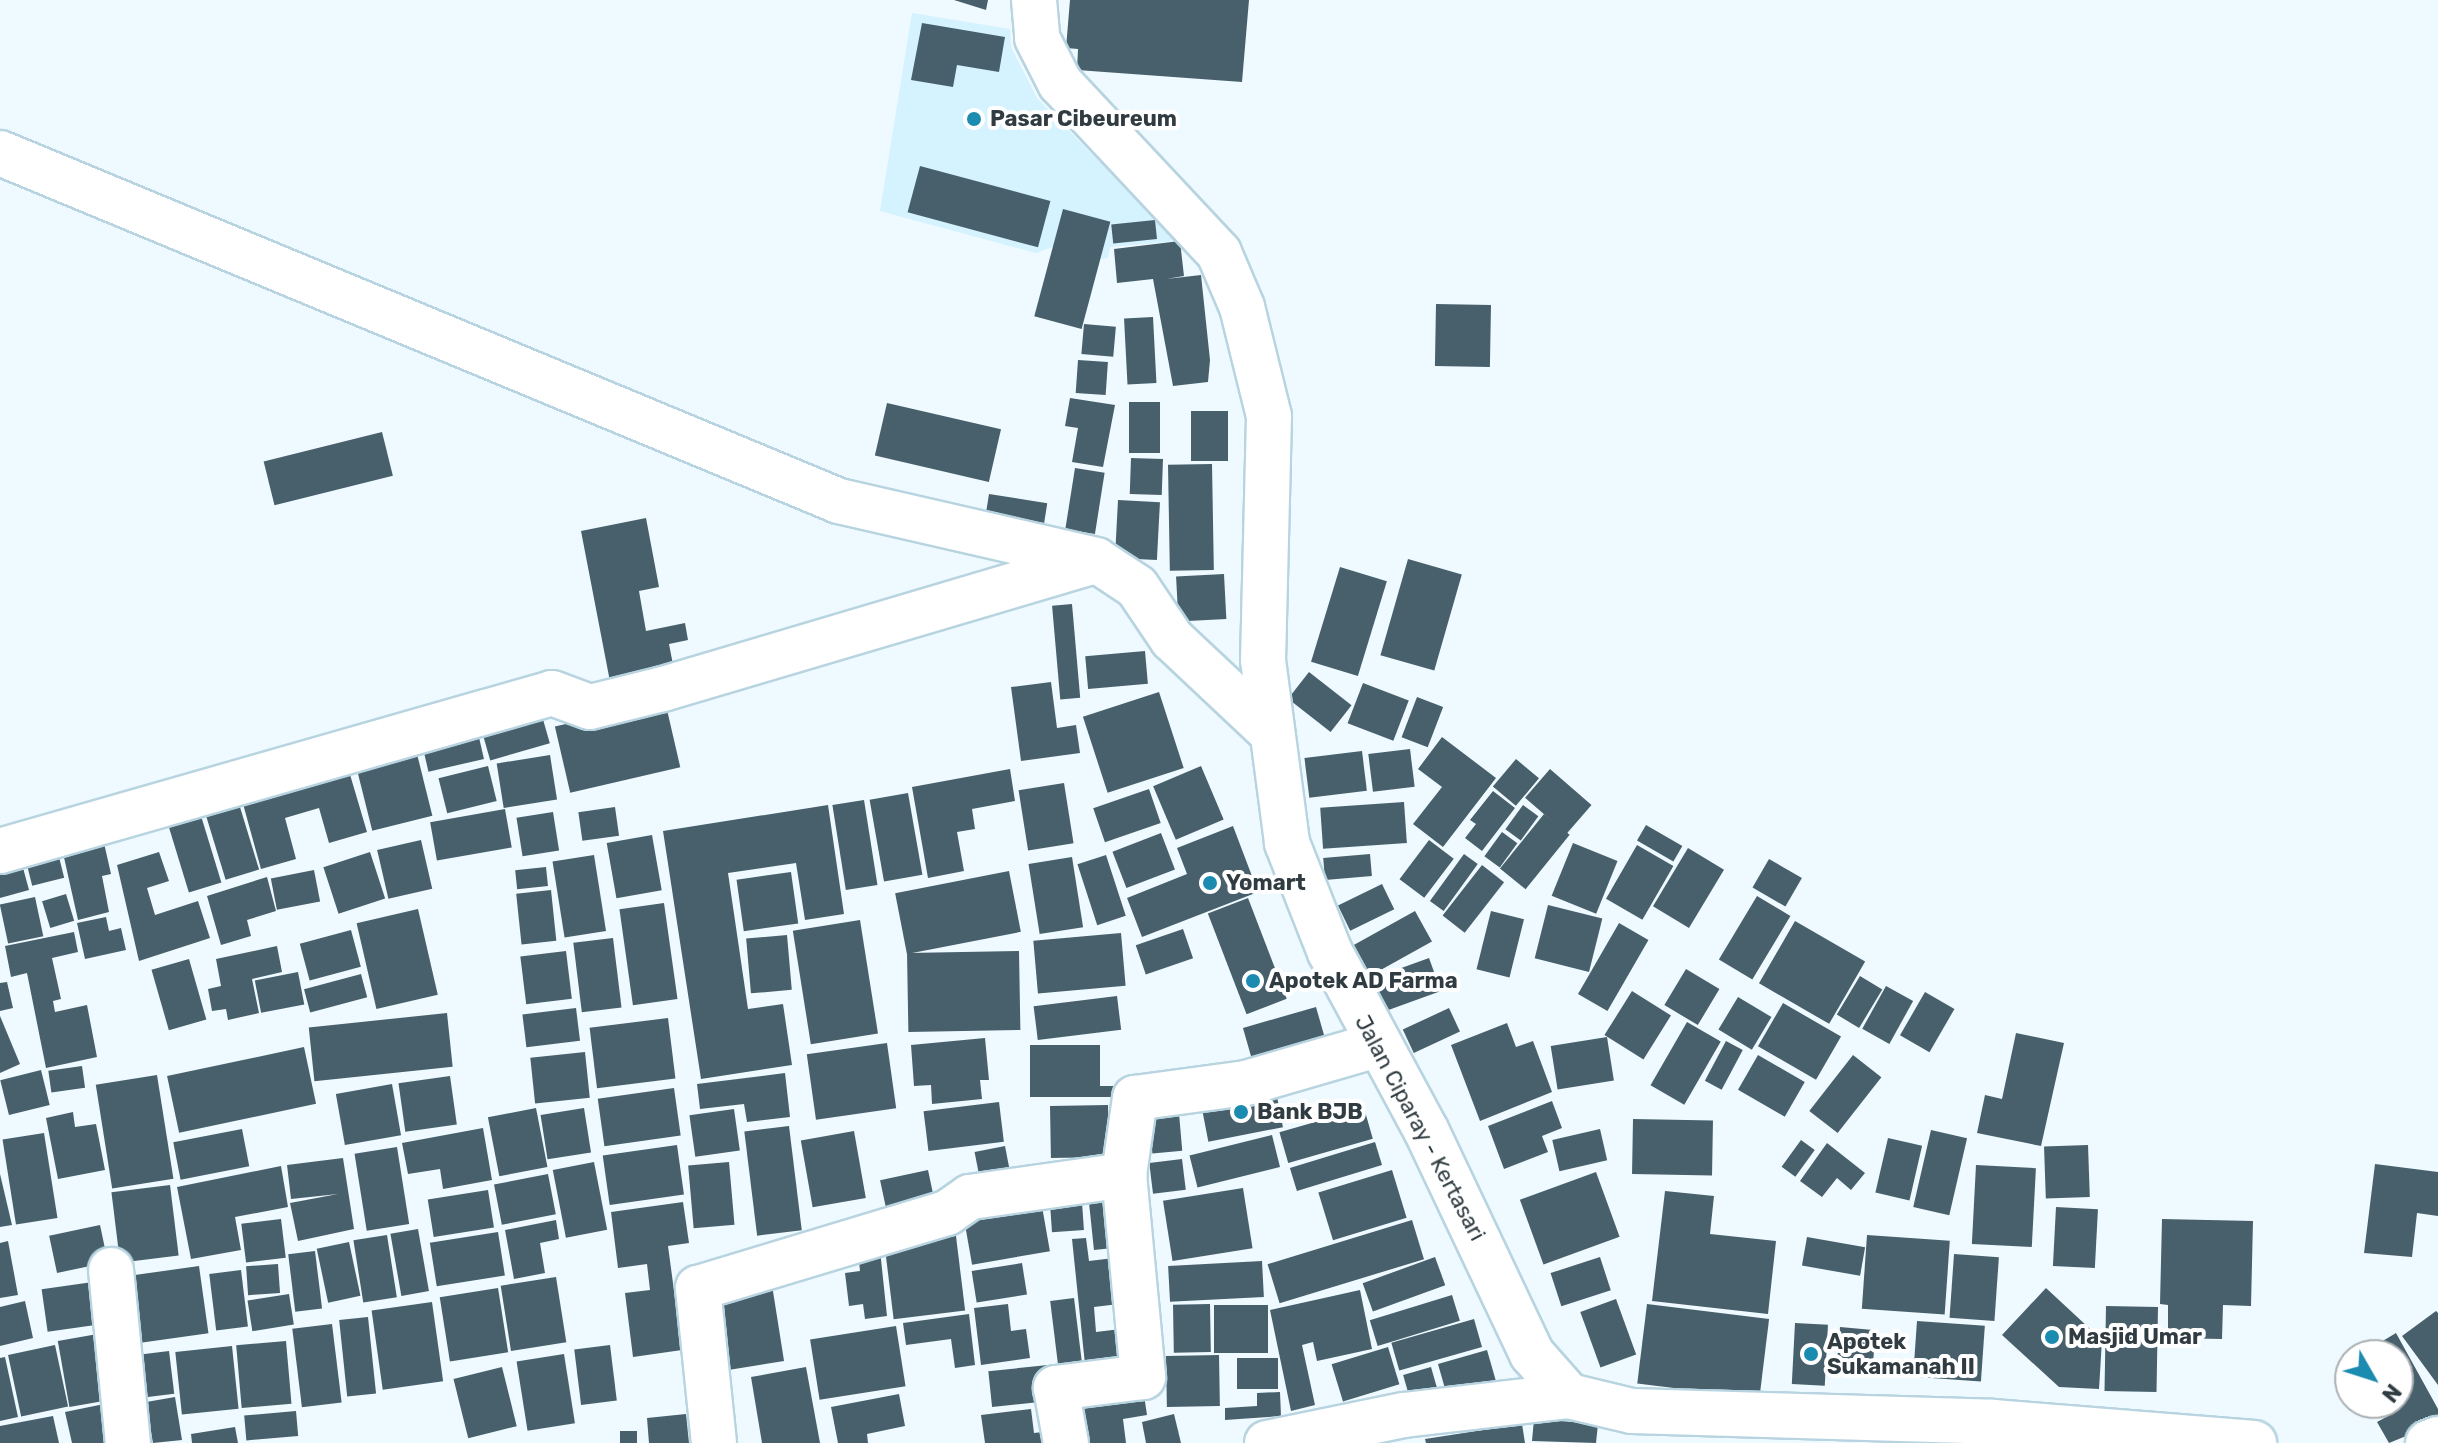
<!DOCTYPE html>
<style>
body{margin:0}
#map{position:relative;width:2438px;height:1443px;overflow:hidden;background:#eefaff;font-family:Rubik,sans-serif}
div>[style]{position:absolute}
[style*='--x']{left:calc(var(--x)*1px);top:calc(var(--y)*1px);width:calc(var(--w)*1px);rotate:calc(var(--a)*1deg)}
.built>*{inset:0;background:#d5f2ff}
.building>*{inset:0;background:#48606b;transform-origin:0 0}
.roads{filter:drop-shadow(2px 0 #b8d4e0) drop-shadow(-2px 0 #b8d4e0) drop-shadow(0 2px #b8d4e0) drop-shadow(0 -2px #b8d4e0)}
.street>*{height:44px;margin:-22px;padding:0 22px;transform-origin:22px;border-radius:22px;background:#fff}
.secondary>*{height:44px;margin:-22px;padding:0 22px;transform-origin:22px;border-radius:22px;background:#fff}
.dots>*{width:22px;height:22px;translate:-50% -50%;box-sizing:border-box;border:4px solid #fff;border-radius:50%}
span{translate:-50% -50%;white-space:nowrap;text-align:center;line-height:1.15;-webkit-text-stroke:8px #fff;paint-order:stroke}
.poi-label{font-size:22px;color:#303c41;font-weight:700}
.left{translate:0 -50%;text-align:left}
.street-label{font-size:22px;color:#303c41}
.north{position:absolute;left:2334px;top:1339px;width:80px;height:80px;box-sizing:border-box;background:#fff;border:2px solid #acb1b3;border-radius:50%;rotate:129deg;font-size:22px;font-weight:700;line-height:32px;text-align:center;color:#303c41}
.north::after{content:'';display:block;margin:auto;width:28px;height:36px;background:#1b8bb0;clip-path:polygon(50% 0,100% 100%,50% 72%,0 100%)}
</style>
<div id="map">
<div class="built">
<i style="clip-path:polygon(912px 13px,1010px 29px,1011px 47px,1037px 98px,1177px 241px,1110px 247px,1108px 258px,1100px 259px,1052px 247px,1036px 253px,880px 211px)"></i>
</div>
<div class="building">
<i style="clip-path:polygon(954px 0,988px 0,986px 10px)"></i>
<i style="clip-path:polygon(1070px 0,1249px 0,1242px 82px,1077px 70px,1078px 49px,1066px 48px)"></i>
<i style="clip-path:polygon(922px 23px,1005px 37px,999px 72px,957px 65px,953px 87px,911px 80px)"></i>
<i style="left:920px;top:166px;width:135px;height:48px;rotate:15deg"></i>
<i style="left:1063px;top:209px;width:49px;height:111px;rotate:15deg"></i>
<i style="left:1155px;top:220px;width:19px;height:44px;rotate:84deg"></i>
<i style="clip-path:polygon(1180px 241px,1184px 276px,1166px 279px,1201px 275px,1210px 360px,1208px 382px,1173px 386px,1153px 279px,1117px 283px,1114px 249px)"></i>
<i style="left:1436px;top:304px;width:55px;height:62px;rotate:1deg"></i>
<i style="left:1153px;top:317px;width:66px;height:29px;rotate:87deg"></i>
<i style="left:1084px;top:324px;width:32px;height:30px;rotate:5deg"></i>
<i style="left:1078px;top:360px;width:30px;height:33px;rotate:4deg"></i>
<i style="clip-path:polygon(1070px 398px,1115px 405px,1103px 467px,1072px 462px,1078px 428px,1065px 426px)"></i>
<i style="left:1129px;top:402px;width:31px;height:51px"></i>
<i style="left:887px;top:403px;width:117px;height:54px;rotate:13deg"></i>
<i style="left:1191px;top:411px;width:37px;height:50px"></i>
<i style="left:382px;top:432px;width:45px;height:122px;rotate:76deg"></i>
<i style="left:1131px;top:458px;width:32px;height:36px;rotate:2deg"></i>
<i style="left:1212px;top:464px;width:106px;height:44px;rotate:89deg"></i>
<i style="left:1075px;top:468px;width:30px;height:62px;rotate:9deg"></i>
<i style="left:989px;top:494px;width:59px;height:20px;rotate:9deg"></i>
<i style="left:1118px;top:500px;width:42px;height:58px;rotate:3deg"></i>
<i style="clip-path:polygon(646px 518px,659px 587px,639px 591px,646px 631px,685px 623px,688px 640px,669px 644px,676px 680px,612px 692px,581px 531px)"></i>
<i style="left:1408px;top:559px;width:56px;height:100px;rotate:16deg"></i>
<i style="left:1340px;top:567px;width:49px;height:99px;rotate:17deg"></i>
<i style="left:1224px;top:574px;width:45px;height:48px;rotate:87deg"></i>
<i style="left:1072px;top:604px;width:94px;height:20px;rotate:85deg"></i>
<i style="left:1145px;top:651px;width:33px;height:60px;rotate:85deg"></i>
<i style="left:1309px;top:672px;width:54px;height:34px;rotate:38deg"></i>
<i style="clip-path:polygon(1051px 682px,1057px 728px,1076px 725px,1080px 753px,1021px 761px,1011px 687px)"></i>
<i style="left:1363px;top:683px;width:49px;height:43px;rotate:21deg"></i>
<i style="left:1159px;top:692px;width:80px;height:80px;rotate:72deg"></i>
<i style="left:1417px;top:697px;width:28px;height:43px;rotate:21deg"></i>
<i style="left:665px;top:701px;width:68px;height:113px;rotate:77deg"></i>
<i style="left:538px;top:702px;width:43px;height:62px;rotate:74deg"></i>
<i style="left:475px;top:720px;width:40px;height:57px;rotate:77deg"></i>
<i style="clip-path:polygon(1442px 737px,1496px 778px,1443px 847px,1413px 824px,1442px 787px,1418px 769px)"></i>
<i style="left:414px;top:742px;width:76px;height:62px;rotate:76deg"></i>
<i style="left:1410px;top:749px;width:38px;height:42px;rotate:83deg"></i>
<i style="left:1362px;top:751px;width:40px;height:58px;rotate:83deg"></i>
<i style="left:550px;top:755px;width:45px;height:54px;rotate:81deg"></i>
<i style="left:1516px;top:759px;width:30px;height:36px;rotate:40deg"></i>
<i style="clip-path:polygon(346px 761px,367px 832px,329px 843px,319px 808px,285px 818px,296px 859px,261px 869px,240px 793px)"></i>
<i style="left:488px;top:766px;width:36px;height:51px;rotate:76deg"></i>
<i style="left:1201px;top:766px;width:58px;height:52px;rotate:67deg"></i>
<i style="clip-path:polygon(1010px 769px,1015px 801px,972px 809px,975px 829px,957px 832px,964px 871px,928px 878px,912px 787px)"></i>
<i style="left:1550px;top:769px;width:55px;height:38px;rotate:41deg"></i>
<i style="left:1064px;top:783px;width:61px;height:46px;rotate:81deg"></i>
<i style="left:1149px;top:789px;width:36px;height:59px;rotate:71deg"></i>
<i style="clip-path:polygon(1493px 791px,1515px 808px,1482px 851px,1465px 838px,1476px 824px,1470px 820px)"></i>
<i style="left:908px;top:793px;width:83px;height:39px;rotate:80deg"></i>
<i style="left:236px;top:794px;width:79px;height:35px;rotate:73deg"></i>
<i style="left:864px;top:800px;width:86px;height:32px;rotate:81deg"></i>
<i style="left:1404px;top:802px;width:41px;height:84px;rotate:86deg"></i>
<i style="clip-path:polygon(828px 805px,844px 914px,805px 920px,796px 863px,728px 873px,748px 1009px,783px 1004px,792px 1065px,701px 1079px,663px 831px)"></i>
<i style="left:1523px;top:805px;width:19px;height:30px;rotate:36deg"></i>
<i style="left:198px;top:806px;width:80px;height:34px;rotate:73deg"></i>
<i style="left:615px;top:807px;width:29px;height:37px;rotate:82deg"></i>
<i style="left:505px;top:809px;width:39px;height:76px;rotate:80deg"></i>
<i style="left:553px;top:812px;width:39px;height:37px;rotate:81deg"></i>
<i style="left:1544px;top:814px;width:33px;height:70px;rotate:39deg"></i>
<i style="left:1646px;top:825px;width:42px;height:18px;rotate:30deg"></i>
<i style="clip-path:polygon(1233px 826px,1258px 892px,1142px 937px,1127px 898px,1187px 874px,1177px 848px)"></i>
<i style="left:1502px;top:832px;width:19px;height:30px;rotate:36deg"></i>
<i style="left:1161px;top:833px;width:39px;height:52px;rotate:69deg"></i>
<i style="left:652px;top:835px;width:56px;height:46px;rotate:80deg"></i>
<i style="left:421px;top:840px;width:50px;height:45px;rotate:77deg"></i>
<i style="left:1429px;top:840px;width:31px;height:49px;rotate:37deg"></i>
<i style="left:55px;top:841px;width:38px;height:33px;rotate:76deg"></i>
<i style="clip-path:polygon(104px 843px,111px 874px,102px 876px,109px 912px,78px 920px,63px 853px)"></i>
<i style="left:1573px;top:843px;width:48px;height:57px;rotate:22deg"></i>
<i style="left:1637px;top:845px;width:42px;height:62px;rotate:30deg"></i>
<i style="left:1688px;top:848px;width:42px;height:68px;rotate:31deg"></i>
<i style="clip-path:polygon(159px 852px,169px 881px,147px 888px,155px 915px,198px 901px,210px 938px,139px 961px,117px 865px)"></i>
<i style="left:370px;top:852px;width:49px;height:49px;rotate:72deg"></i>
<i style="clip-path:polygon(19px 853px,29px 890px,0 898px,0 858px)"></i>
<i style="left:1370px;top:854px;width:22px;height:47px;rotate:85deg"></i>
<i style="left:1464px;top:854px;width:17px;height:58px;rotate:36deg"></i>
<i style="left:594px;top:855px;width:77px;height:42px;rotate:81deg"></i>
<i style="left:1106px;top:855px;width:64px;height:30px;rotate:72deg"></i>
<i style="left:1072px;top:857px;width:71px;height:44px;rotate:81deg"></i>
<i style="left:1769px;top:859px;width:38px;height:33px;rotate:30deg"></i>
<i style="left:1482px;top:865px;width:28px;height:64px;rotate:38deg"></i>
<i style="left:546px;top:867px;width:19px;height:31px;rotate:84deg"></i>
<i style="left:314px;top:870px;width:32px;height:44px;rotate:79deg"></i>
<i style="left:1009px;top:871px;width:62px;height:116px;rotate:79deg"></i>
<i style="left:791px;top:872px;width:52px;height:55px;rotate:82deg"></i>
<i style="clip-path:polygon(267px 877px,276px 911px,247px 920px,251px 936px,221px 945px,207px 896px)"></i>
<i style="left:1382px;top:884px;width:28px;height:49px;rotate:64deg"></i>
<i style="left:551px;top:890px;width:51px;height:35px;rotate:84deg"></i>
<i style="left:66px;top:894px;width:28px;height:25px;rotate:73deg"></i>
<i style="left:1757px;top:896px;width:39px;height:74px;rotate:31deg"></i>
<i style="left:35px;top:897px;width:40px;height:36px;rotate:78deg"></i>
<i style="left:1248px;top:898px;width:108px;height:43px;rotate:69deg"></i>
<i style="left:664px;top:903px;width:97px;height:45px;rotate:82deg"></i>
<i style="left:1548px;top:905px;width:56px;height:55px;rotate:14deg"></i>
<i style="left:418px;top:909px;width:88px;height:63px;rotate:77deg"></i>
<i style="left:1415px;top:911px;width:35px;height:70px;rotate:61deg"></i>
<i style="left:1491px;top:911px;width:34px;height:60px;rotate:14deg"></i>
<i style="clip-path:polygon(106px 917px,109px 931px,121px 928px,126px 950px,85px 959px,77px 923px)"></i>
<i style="left:860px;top:920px;width:115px;height:68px;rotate:81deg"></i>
<i style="left:1795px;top:921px;width:81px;height:72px;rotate:30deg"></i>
<i style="left:1619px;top:923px;width:34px;height:82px;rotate:30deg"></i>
<i style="left:1183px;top:929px;width:31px;height:50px;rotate:71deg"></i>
<i style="left:351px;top:930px;width:38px;height:53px;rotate:75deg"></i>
<i style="clip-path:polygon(74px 932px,78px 952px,52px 958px,61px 999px,53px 1001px,55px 1012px,87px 1005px,97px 1057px,46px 1068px,27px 973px,11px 977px,5px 946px)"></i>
<i style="left:1121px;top:933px;width:53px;height:88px;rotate:85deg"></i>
<i style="left:787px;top:935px;width:55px;height:41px;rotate:85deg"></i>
<i style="left:613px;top:938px;width:70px;height:40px;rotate:83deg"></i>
<i style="clip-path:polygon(277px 946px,282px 972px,252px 979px,259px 1013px,228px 1020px,226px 1009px,212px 1011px,208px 989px,221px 986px,216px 959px)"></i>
<i style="left:566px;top:951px;width:48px;height:46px;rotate:83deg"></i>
<i style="left:1019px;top:951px;width:79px;height:112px;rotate:89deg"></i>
<i style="left:1429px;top:958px;width:35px;height:61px;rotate:70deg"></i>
<i style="left:189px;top:959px;width:63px;height:39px;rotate:74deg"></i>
<i style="left:1686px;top:969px;width:39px;height:42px;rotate:31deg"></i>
<i style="left:298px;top:972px;width:33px;height:44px;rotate:79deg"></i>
<i style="left:361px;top:974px;width:24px;height:59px;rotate:75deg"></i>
<i style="left:1860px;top:976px;width:26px;height:45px;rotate:31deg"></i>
<i style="clip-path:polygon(7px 982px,13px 1008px,0 1011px,0 983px)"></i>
<i style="left:1886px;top:986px;width:31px;height:49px;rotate:29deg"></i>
<i style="left:1632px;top:991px;width:46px;height:52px;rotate:32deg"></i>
<i style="left:1925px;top:992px;width:34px;height:50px;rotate:30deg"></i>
<i style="left:1117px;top:996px;width:34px;height:84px;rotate:83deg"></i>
<i style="left:1738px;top:997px;width:39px;height:38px;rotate:31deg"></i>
<i style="left:1783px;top:1003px;width:67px;height:50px;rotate:30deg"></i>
<i style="left:1316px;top:1007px;width:47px;height:76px;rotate:74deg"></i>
<i style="left:576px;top:1008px;width:33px;height:54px;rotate:83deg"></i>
<i style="left:1449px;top:1008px;width:26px;height:51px;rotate:65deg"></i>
<i style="left:447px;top:1013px;width:54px;height:139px;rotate:84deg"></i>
<i style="clip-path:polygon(0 1016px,20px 1064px,0 1073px)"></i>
<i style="left:668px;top:1018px;width:61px;height:79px;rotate:83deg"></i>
<i style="left:1687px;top:1022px;width:39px;height:73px;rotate:30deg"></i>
<i style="clip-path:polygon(1507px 1023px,1516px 1047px,1533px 1041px,1552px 1092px,1480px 1121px,1451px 1045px)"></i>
<i style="clip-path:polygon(2016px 1033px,2064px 1043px,2041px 1146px,1977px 1133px,1985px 1095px,2002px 1099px)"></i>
<i style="left:1607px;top:1037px;width:44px;height:57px;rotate:81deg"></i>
<i style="clip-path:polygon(985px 1038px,989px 1080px,980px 1080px,982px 1099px,932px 1104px,931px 1085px,914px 1086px,911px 1045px)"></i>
<i style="left:1726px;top:1041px;width:19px;height:45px;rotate:28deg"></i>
<i style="left:887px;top:1043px;width:66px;height:81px;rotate:82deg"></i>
<i style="clip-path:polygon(1030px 1045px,1100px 1045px,1100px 1086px,1118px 1086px,1118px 1097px,1030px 1097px)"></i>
<i style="left:304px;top:1047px;width:58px;height:140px;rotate:78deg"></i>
<i style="left:585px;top:1052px;width:46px;height:55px;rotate:84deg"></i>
<i style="left:1758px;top:1055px;width:54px;height:40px;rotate:30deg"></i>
<i style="left:1853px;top:1055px;width:36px;height:71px;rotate:38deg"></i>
<i style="left:82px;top:1066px;width:22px;height:34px;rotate:82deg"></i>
<i style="left:41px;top:1070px;width:36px;height:42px;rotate:76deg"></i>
<i style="clip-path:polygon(785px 1073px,790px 1117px,747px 1122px,744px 1104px,700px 1109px,697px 1084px)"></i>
<i style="left:157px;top:1075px;width:105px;height:62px;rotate:81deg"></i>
<i style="left:450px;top:1076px;width:49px;height:52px;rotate:82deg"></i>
<i style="left:1274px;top:1081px;width:47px;height:76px;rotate:79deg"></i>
<i style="left:392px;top:1084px;width:52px;height:57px;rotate:80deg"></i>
<i style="left:674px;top:1088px;width:48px;height:77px;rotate:82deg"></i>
<i style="clip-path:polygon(1552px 1101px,1562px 1128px,1542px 1136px,1548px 1152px,1504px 1169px,1488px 1126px)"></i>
<i style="left:999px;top:1102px;width:40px;height:76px;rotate:83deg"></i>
<i style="left:1178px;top:1102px;width:49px;height:30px;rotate:85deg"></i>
<i style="left:1108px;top:1105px;width:52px;height:58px;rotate:89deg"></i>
<i style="left:536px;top:1108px;width:60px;height:49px;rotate:79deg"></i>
<i style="left:584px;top:1108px;width:45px;height:44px;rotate:81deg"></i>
<i style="left:1364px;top:1108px;width:32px;height:88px;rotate:74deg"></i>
<i style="left:734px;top:1109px;width:42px;height:45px;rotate:82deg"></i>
<i style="clip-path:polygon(73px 1112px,75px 1127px,96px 1124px,105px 1170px,58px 1179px,46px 1118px)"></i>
<i style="left:1633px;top:1119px;width:80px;height:55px;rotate:1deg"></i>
<i style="left:789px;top:1126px;width:105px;height:45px;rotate:83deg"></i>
<i style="clip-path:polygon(483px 1128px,492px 1180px,443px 1189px,440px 1169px,408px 1174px,402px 1143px)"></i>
<i style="left:242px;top:1129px;width:38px;height:70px;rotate:79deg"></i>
<i style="left:1600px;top:1129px;width:32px;height:49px;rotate:77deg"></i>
<i style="left:1931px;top:1130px;width:37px;height:79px;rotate:13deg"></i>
<i style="left:854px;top:1131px;width:68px;height:54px;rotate:80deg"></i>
<i style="left:44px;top:1133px;width:86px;height:42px;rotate:81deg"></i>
<i style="left:1272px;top:1135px;width:33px;height:85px;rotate:76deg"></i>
<i style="left:1888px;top:1138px;width:35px;height:56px;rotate:13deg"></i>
<i style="left:1801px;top:1140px;width:17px;height:33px;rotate:36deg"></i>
<i style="left:1375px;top:1142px;width:24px;height:89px;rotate:73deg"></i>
<i style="clip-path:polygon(1827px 1143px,1865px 1173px,1851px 1190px,1837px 1178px,1822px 1197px,1800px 1181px)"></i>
<i style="left:677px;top:1145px;width:50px;height:75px;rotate:82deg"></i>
<i style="left:2088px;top:1145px;width:52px;height:44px;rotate:88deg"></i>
<i style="left:1005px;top:1146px;width:33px;height:31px;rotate:79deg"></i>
<i style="left:397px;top:1147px;width:78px;height:43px;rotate:81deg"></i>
<i style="clip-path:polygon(343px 1158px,354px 1229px,298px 1241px,290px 1203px,338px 1194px,291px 1199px,287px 1165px)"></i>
<i style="left:1182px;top:1159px;width:31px;height:33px;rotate:83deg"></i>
<i style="left:594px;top:1162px;width:69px;height:42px;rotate:79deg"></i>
<i style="left:729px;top:1162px;width:63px;height:41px;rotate:85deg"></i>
<i style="clip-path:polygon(2375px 1164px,2438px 1172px,2438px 1216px,2417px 1213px,2412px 1257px,2364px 1253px)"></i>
<i style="left:1976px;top:1165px;width:60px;height:79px;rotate:3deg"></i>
<i style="clip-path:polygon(281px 1166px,288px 1207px,235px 1217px,241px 1250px,191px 1259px,177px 1187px)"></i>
<i style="left:928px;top:1170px;width:38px;height:49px;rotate:78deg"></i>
<i style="left:1392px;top:1170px;width:50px;height:77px;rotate:73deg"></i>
<i style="left:1596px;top:1172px;width:69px;height:81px;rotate:70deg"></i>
<i style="clip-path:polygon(0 1174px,12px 1225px,0 1227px)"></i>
<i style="left:548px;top:1174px;width:41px;height:55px;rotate:79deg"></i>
<i style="left:1118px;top:1182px;width:65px;height:31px;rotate:84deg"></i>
<i style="left:170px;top:1185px;width:71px;height:59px;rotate:83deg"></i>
<i style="left:1081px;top:1188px;width:42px;height:32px;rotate:86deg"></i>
<i style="left:1243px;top:1188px;width:61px;height:81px;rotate:81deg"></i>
<i style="left:488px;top:1190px;width:38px;height:61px;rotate:81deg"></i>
<i style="clip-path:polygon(1665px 1191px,1714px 1196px,1710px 1234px,1776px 1241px,1768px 1314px,1652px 1301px)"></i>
<i style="left:1040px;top:1195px;width:57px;height:79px;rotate:80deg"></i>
<i style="clip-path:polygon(683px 1202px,689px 1243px,668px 1246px,682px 1350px,633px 1357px,625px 1293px,650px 1290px,647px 1264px,618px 1268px,611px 1212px)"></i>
<i style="left:2056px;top:1207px;width:42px;height:59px;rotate:3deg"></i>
<i style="left:281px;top:1219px;width:39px;height:40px;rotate:83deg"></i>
<i style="clip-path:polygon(2162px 1219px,2253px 1221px,2251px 1306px,2223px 1305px,2222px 1339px,2168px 1338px,2168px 1305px,2160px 1304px)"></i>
<i style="clip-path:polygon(556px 1220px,559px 1239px,540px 1243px,545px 1273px,514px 1279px,505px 1230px)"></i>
<i style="left:1412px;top:1220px;width:41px;height:151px;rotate:73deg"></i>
<i style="left:100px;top:1225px;width:38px;height:52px;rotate:78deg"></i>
<i style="left:955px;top:1228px;width:83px;height:72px;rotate:83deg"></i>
<i style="left:418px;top:1229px;width:63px;height:28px;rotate:80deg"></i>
<i style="left:498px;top:1232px;width:44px;height:69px;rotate:81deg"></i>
<i style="left:387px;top:1235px;width:63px;height:34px;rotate:81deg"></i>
<i style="left:1867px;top:1235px;width:83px;height:74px;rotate:4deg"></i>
<i style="left:1807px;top:1237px;width:59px;height:29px;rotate:10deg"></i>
<i style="clip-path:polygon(1086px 1238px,1089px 1261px,1122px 1257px,1127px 1303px,1094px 1307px,1096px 1332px,1129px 1328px,1133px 1368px,1086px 1374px,1072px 1239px)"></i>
<i style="clip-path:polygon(8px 1241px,18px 1295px,0 1298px,0 1243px)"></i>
<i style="left:349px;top:1242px;width:55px;height:33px;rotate:78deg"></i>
<i style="clip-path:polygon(880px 1250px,887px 1316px,865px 1319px,863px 1304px,849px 1306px,845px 1273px,860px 1271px,858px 1252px)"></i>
<i style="left:315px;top:1251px;width:58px;height:27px;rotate:83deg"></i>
<i style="left:1954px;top:1254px;width:45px;height:64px;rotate:4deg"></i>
<i style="left:1435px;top:1257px;width:30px;height:77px;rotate:70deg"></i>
<i style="left:1600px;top:1257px;width:35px;height:52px;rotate:72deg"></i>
<i style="left:1262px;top:1261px;width:36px;height:94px;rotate:87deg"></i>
<i style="left:1022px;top:1263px;width:32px;height:51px;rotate:81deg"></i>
<i style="left:278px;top:1264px;width:29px;height:32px;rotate:86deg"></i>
<i style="left:199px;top:1266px;width:68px;height:81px;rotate:82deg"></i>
<i style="left:241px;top:1270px;width:57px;height:32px;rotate:83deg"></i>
<i style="left:556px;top:1277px;width:66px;height:56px;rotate:81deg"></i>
<i style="left:107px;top:1280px;width:43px;height:66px;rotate:82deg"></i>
<i style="left:772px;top:1285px;width:77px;height:58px;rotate:81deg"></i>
<i style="left:498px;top:1288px;width:65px;height:59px;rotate:81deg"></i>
<i style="clip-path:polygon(2046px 1288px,2102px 1340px,2099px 1389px,2059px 1387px,2002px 1335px)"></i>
<i style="clip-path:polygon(1360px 1290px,1372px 1349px,1317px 1361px,1313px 1342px,1302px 1345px,1315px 1405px,1291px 1411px,1270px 1310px)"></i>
<i style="left:289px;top:1294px;width:31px;height:42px;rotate:81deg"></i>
<i style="left:1452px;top:1295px;width:27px;height:86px;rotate:73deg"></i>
<i style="left:1074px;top:1298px;width:76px;height:24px;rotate:83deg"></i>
<i style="left:1616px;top:1299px;width:59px;height:38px;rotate:70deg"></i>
<i style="clip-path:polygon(25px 1301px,33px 1338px,0 1346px,0 1307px)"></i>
<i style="left:432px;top:1302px;width:80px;height:61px;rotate:82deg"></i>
<i style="clip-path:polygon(1008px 1304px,1011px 1331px,1026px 1329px,1030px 1358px,981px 1365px,974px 1308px)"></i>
<i style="left:1210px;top:1304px;width:48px;height:37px;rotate:89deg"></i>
<i style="left:1647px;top:1304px;width:123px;height:80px;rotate:7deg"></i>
<i style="left:1268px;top:1305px;width:48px;height:54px;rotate:90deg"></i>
<i style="left:2106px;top:1306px;width:52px;height:85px;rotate:1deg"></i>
<i style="clip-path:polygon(2436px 1311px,2438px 1313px,2438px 1385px,2402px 1336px)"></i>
<i style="clip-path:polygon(969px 1314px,975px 1365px,955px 1368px,951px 1339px,906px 1345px,903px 1323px)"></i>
<i style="left:368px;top:1317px;width:77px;height:29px;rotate:84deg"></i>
<i style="left:1474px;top:1319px;width:29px;height:86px;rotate:74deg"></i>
<i style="left:1917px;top:1321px;width:68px;height:56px;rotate:4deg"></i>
<i style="left:1795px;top:1323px;width:33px;height:61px;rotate:3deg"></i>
<i style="left:332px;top:1324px;width:79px;height:40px;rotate:83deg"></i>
<i style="left:896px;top:1326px;width:61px;height:87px;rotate:81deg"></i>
<i style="left:1840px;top:1327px;width:36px;height:39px;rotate:5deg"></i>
<i style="left:109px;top:1332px;width:67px;height:52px;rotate:80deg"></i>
<i style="clip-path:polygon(2396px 1333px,2438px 1409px,2438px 1423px,2389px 1443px,2377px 1422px,2399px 1410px,2398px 1355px,2366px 1351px)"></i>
<i style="left:286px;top:1341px;width:63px;height:50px;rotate:85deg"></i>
<i style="left:55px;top:1345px;width:63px;height:48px;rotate:78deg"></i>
<i style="left:610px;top:1345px;width:56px;height:36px;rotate:83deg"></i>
<i style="left:232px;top:1346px;width:63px;height:57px;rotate:84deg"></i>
<i style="left:1388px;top:1347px;width:39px;height:59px;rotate:73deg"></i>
<i style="left:1487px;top:1350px;width:36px;height:51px;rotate:74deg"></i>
<i style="left:169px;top:1351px;width:43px;height:47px;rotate:83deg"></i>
<i style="left:564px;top:1354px;width:70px;height:48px;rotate:81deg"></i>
<i style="left:1219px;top:1355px;width:51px;height:53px;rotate:89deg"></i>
<i style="clip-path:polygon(5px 1357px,18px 1417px,0 1421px,0 1358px)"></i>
<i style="left:1278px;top:1358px;width:31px;height:41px;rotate:90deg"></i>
<i style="left:1048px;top:1365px;width:36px;height:60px;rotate:84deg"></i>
<i style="left:502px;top:1367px;width:61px;height:50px;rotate:76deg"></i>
<i style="clip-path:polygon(806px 1367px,820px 1443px,762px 1443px,751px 1377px)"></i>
<i style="left:1431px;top:1367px;width:32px;height:29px;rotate:74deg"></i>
<i style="clip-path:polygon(1142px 1382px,1147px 1415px,1123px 1419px,1126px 1443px,1082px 1443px,1063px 1394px)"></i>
<i style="clip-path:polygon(1280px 1392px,1281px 1416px,1225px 1420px,1225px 1408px,1257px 1406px,1257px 1393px)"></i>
<i style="clip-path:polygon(899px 1394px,905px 1426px,867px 1434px,868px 1443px,838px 1443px,831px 1407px)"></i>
<i style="clip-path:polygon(175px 1397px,182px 1440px,153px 1443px,151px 1432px,134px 1435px,129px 1405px)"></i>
<i style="clip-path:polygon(119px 1401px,126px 1443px,72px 1443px,65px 1412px)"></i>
<i style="clip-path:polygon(1031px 1409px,1034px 1433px,1051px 1431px,1053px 1443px,985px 1443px,981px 1415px)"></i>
<i style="left:296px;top:1411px;width:25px;height:52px;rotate:85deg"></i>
<i style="clip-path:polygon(686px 1414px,689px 1443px,649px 1443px,647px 1418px)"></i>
<i style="clip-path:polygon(1174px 1414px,1181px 1443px,1146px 1443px,1142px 1422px)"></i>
<i style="clip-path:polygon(53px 1416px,59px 1443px,0 1443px,0 1426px)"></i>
<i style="clip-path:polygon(1534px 1419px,1598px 1424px,1596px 1443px,1532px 1441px)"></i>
<i style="clip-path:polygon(1522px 1424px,1525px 1443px,1426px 1443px,1425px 1439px)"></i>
<i style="clip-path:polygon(235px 1427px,238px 1443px,192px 1443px,191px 1434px)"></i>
<i style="left:637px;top:1431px;width:12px;height:17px;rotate:90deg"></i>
</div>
<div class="roads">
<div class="street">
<i style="--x:0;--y:153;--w:908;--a:22.53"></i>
<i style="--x:839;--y:501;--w:264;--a:12.9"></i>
<i style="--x:1096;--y:560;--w:49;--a:33.4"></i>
<i style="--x:1137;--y:587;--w:63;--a:56.1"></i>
<i style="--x:1172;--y:639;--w:132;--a:43.2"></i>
<i style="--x:0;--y:851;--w:574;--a:-15.97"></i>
<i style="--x:552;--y:693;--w:40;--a:20.2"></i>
<i style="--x:590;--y:707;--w:75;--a:-13.9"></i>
<i style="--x:663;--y:689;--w:450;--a:-16.5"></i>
<i style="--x:1124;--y:1175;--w:78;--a:-81.9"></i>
<i style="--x:1135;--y:1098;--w:112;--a:-7.7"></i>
<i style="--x:1246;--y:1083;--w:136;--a:-16.2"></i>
<i style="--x:111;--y:1270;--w:174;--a:84.4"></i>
<i style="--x:714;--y:1443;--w:156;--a:-95.9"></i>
<i style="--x:698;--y:1288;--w:260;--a:-16.8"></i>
<i style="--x:947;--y:1213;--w:28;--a:-35"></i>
<i style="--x:970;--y:1197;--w:156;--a:-8.1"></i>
<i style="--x:1124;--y:1175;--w:203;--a:84.6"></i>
<i style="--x:1143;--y:1377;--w:88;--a:172.8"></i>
<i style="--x:1056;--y:1388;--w:56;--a:79.7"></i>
<i style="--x:1267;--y:1443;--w:140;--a:-11.6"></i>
<i style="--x:1404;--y:1415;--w:166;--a:-6.6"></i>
<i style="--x:2428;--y:1443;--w:11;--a:-22"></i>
</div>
<div class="secondary">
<i style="--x:1034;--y:0;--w:38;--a:85"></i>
<i style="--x:1037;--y:38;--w:51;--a:62.9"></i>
<i style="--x:1060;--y:83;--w:233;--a:46.9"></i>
<i style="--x:1219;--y:253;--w:59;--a:66.9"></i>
<i style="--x:1242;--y:307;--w:112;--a:76.1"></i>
<i style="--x:1269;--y:416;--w:244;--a:91.4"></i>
<i style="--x:1263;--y:660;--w:185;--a:82.5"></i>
<i style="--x:1287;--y:843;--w:117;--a:68.5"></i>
<i style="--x:1330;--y:952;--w:202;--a:61.7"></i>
<i style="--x:1426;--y:1130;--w:248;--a:64.7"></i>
<i style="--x:1532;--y:1354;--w:56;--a:48.6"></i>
<i style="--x:1569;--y:1396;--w:65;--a:13.4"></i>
<i style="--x:1632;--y:1411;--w:361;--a:1.7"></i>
<i style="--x:1993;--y:1422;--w:262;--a:4.6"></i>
</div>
</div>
<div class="dots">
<i style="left:974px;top:119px;background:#1b8bb0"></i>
<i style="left:1210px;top:883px;background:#1b8bb0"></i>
<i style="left:1253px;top:981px;background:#1b8bb0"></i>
<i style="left:1241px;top:1112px;background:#1b8bb0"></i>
<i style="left:2052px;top:1337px;background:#1b8bb0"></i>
<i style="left:1811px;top:1354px;background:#1b8bb0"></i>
</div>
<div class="poi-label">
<span class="left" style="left:990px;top:119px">Pasar Cibeureum</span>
<span class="left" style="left:1226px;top:883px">Yomart</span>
<span class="left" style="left:1269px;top:981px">Apotek AD Farma</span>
<span class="left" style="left:1257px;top:1112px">Bank BJB</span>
<span class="left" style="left:2068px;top:1337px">Masjid Umar</span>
<span class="left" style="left:1827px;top:1354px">Apotek<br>Sukamanah II</span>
</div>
<div class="street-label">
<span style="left:1420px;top:1128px;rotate:62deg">Jalan Ciparay - Kertasari</span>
</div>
<div class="north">N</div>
</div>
